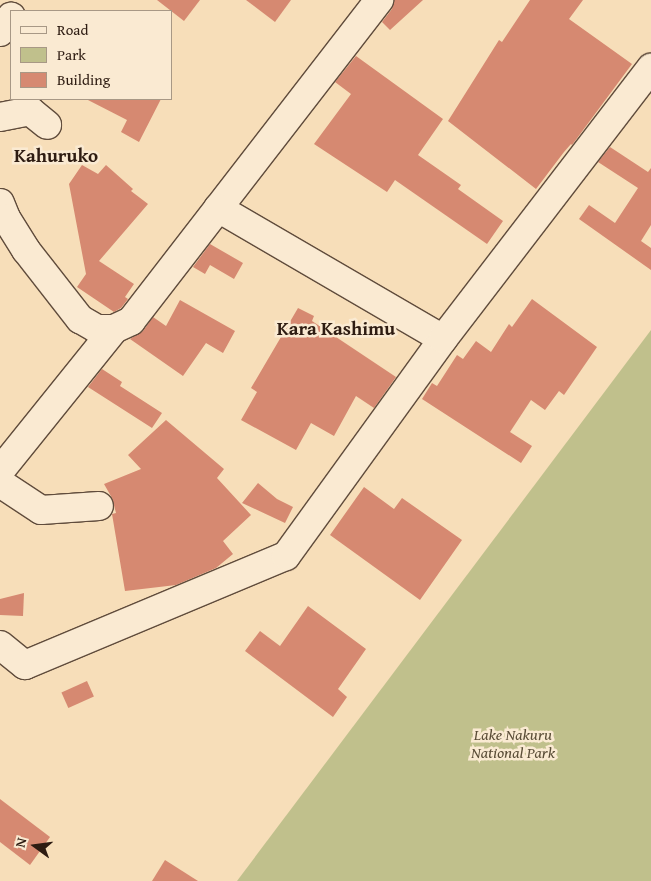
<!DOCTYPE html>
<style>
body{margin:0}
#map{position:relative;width:651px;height:881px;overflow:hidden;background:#f7deb9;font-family:"Gentium Book Plus",serif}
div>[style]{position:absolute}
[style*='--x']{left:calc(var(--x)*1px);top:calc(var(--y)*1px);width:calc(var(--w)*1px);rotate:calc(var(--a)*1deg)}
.green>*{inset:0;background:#c0c08c}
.building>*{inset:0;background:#d68971;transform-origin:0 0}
.roads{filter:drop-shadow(1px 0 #604c3c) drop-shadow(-1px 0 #604c3c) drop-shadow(0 1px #604c3c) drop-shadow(0 -1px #604c3c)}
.minor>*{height:28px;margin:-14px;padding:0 14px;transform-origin:14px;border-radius:14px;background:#faead2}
span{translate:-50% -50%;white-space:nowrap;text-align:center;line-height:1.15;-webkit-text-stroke:5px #faead2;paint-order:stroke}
.park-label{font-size:16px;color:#5a4d37;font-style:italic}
.quarter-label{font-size:19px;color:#2e1c12;font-weight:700}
.legend{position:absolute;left:10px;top:10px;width:162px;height:90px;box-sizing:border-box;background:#faead2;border:1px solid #a89885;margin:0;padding:6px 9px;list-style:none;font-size:15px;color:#2e1c12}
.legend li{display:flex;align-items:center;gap:10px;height:25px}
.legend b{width:25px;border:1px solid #a89885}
.north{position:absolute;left:10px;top:821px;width:50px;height:50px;-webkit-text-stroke:4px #faead2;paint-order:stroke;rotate:284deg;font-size:14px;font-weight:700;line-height:20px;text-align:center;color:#2e1c12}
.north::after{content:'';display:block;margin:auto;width:18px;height:22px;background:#2e1c12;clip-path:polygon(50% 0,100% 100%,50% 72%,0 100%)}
</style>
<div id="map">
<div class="green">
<i style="clip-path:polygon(651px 330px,651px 881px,237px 881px)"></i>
</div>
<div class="building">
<i style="clip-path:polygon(157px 0,200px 0,184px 21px)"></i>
<i style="clip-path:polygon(246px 0,291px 0,275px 22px)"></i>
<i style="clip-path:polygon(394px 0,423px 0,390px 30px,382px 22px,392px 9px)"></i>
<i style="clip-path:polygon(530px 0,583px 0,569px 19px,632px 64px,572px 145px,571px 144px,564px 152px,536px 189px,448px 121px,499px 40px,502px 42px)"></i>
<i style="clip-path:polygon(356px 56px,443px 119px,418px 155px,461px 185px,458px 189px,503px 221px,487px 244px,395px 180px,387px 192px,314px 144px,351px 94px,335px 82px)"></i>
<i style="clip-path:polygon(86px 99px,161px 99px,139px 142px,121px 132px,127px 120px)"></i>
<i style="clip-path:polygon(610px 147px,648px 172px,651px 168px,651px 225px,641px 241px,651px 248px,651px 270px,579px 219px,589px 205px,615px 223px,638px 188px,598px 162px)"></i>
<i style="clip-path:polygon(82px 165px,98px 174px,106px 165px,133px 189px,131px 191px,148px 204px,99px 261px,134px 284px,125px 297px,128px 299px,121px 308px,114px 312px,77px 287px,86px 274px,69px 184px)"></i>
<i style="clip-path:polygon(210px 244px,243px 263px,234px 279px,210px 265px,205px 274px,193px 267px)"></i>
<i style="clip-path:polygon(532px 299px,597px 347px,564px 395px,559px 391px,545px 410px,531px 400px,510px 432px,532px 446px,521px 463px,422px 399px,432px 383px,437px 386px,457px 355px,463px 359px,476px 341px,491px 352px,509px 324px,512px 327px)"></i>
<i style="clip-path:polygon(180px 300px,235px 331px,223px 353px,206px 343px,183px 376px,130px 339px,143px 331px,153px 317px,166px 326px)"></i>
<i style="clip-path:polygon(298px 308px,314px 316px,312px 321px,396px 377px,374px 408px,356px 396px,334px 436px,311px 423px,296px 450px,241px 420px,257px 392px,251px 388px)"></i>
<i style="clip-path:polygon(102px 369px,122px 382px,120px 386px,162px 413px,152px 428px,88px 387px)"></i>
<i style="clip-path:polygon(166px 420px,224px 469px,217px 478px,251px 515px,223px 541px,233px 554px,216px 568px,176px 585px,125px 591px,112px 514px,116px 513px,112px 498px,104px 484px,141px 469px,128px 455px)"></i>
<i style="clip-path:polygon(258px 483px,277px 499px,293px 507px,285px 523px,242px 503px)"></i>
<i style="clip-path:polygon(364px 487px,394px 509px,402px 498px,462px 540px,420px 600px,330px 535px)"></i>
<i style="clip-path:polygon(24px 593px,23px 616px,0 615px,0 599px)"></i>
<i style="clip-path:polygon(308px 606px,366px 649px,338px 689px,347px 697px,333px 717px,245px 651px,260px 631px,280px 646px)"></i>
<i style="left:87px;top:681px;width:17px;height:28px;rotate:66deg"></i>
<i style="clip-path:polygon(0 799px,50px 837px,30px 865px,0 842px)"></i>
<i style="clip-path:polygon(165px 860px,198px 881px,152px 881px)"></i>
</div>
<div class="roads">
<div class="minor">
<i style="--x:0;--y:32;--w:19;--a:-54"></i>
<i style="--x:0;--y:117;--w:31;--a:-11"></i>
<i style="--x:30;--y:111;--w:22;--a:39"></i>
<i style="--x:0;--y:203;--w:16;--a:68"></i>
<i style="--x:6;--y:218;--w:38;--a:58"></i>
<i style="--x:26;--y:250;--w:88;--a:52"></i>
<i style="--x:80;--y:319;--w:20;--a:30"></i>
<i style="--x:97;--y:329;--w:17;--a:0"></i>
<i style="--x:114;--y:329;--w:19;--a:-25"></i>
<i style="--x:131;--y:321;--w:406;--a:-52.3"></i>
<i style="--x:218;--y:208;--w:260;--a:30.2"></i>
<i style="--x:0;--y:471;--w:182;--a:-51.2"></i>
<i style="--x:0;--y:483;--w:49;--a:33.4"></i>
<i style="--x:41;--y:510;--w:58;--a:-3.9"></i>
<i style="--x:0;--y:645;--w:32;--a:39"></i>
<i style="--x:25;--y:665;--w:283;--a:-22.7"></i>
<i style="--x:286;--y:556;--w:268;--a:-54.1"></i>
<i style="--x:443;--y:339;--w:342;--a:-52.5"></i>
</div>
</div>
<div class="park-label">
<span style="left:513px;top:743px">Lake Nakuru<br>National Park</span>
</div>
<div class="quarter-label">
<span style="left:56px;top:156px">Kahuruko</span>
<span style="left:336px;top:329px">Kara Kashimu</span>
</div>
<ul class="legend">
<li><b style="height:6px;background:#faead2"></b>Road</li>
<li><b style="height:14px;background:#c0c08c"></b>Park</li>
<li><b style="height:14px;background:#d68971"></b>Building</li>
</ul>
<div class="north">N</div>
</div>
